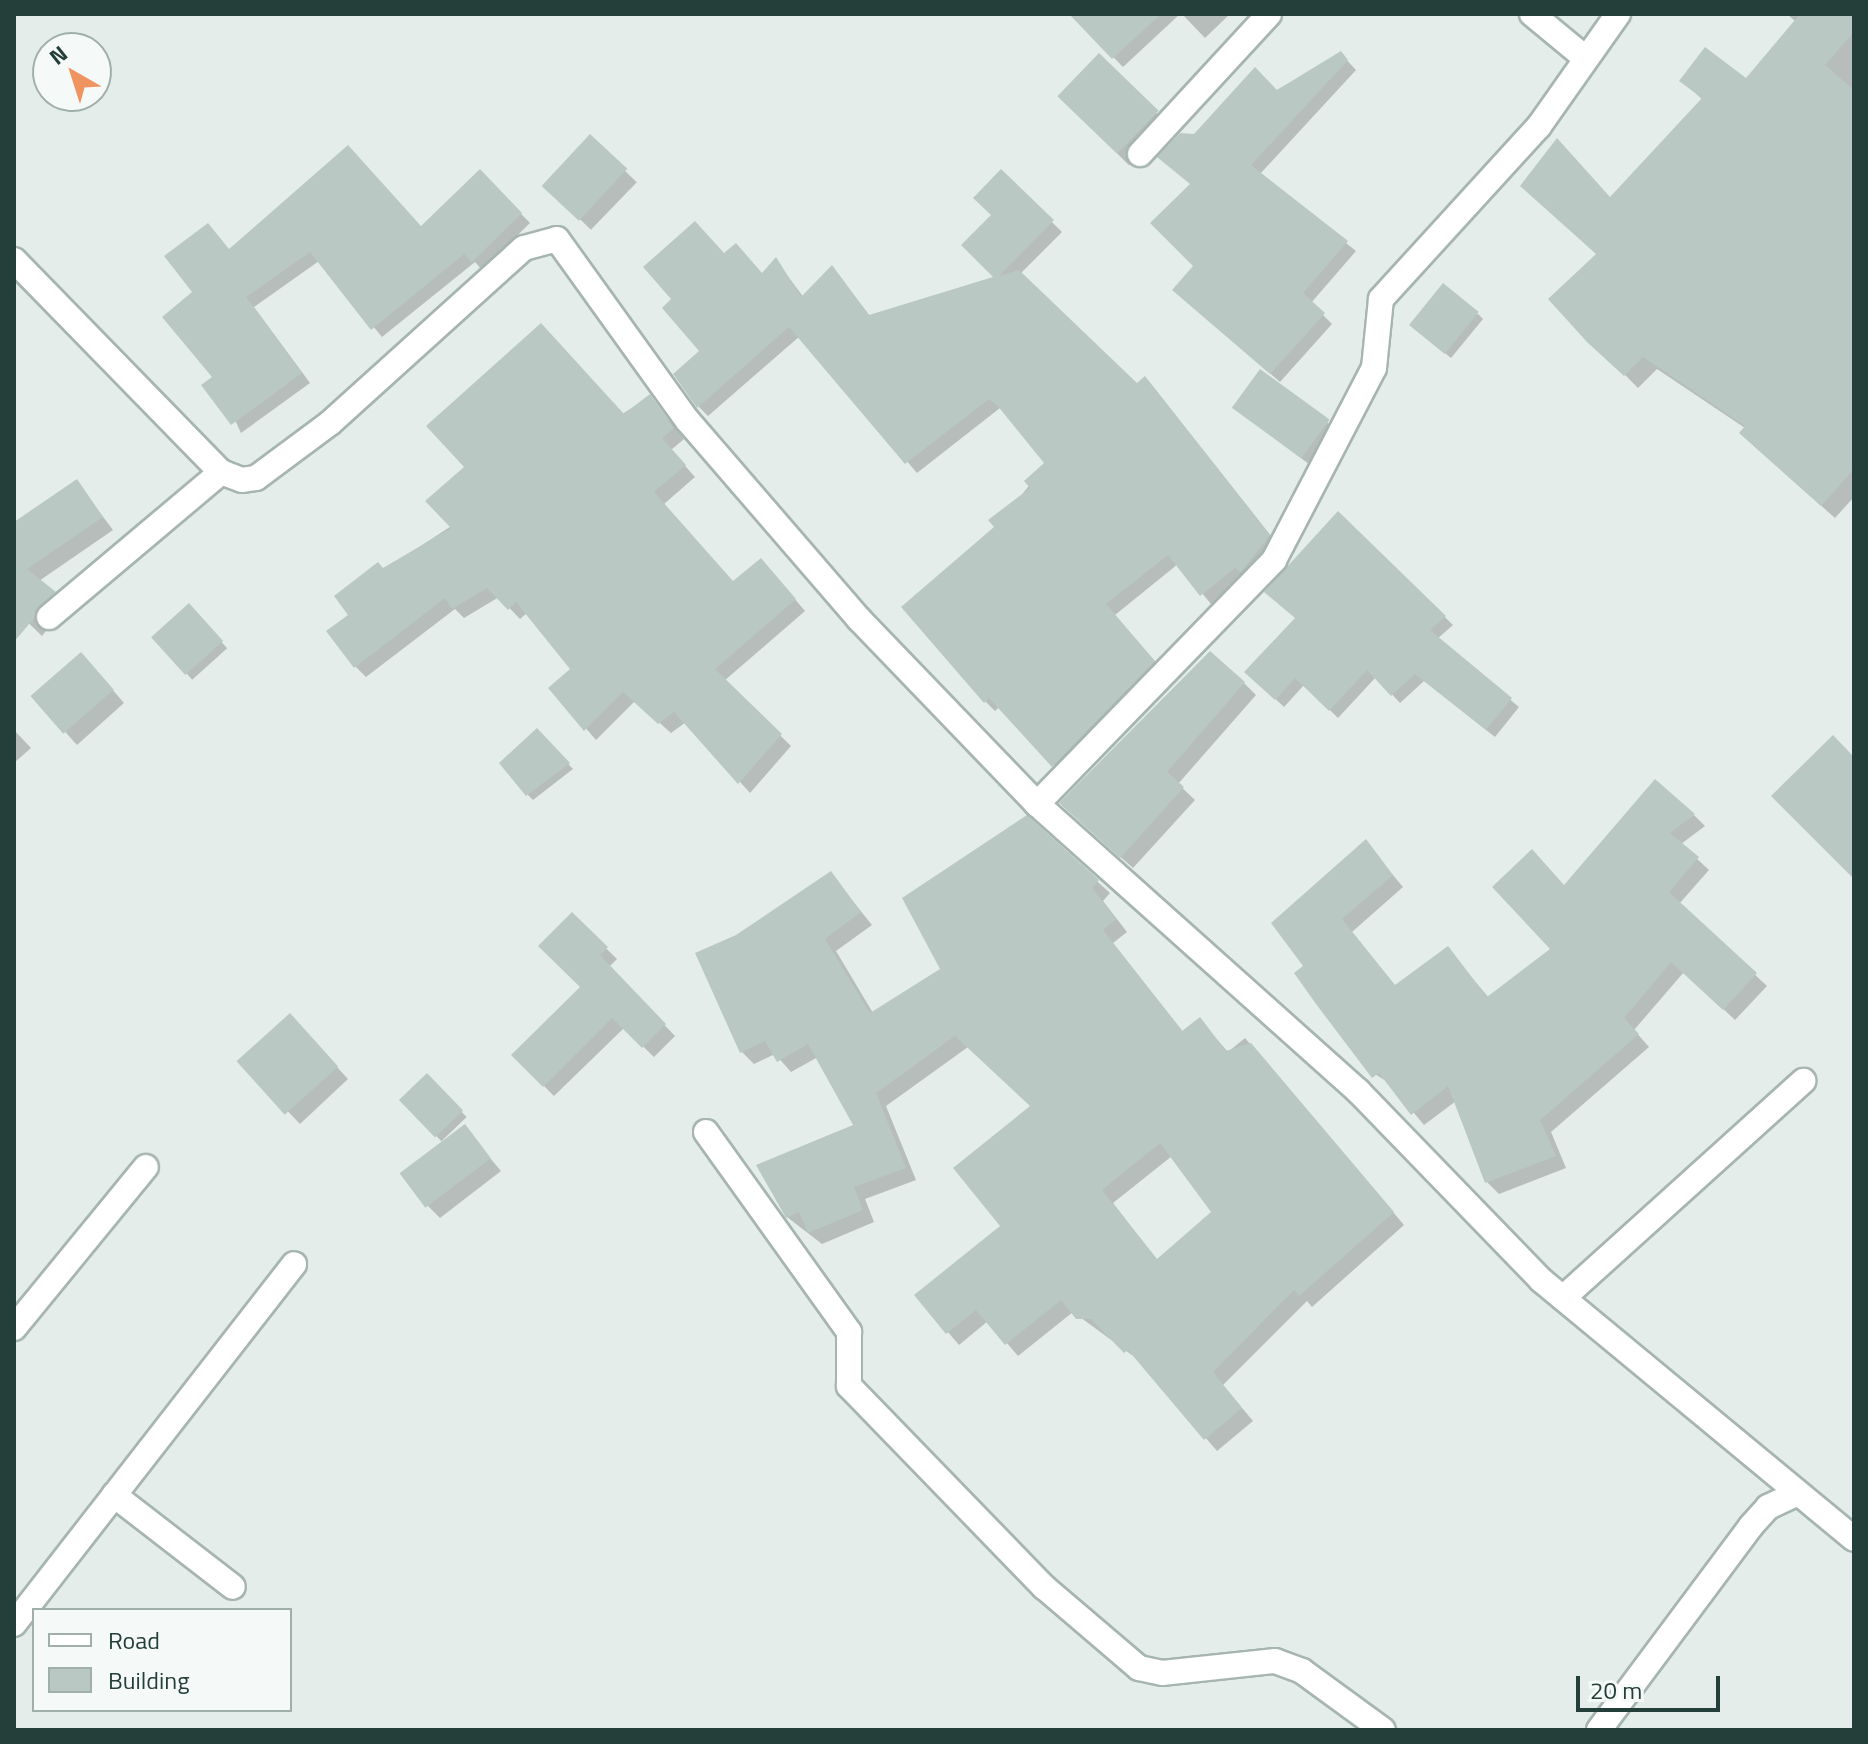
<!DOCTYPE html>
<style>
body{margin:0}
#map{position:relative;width:1868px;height:1744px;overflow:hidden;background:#e4edea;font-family:"Titillium Web",sans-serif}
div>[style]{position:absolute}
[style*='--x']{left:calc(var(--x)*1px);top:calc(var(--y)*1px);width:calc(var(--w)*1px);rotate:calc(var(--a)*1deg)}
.shadow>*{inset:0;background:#0003;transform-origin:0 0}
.building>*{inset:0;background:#bac8c4;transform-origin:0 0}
.roads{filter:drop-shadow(2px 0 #a7b5b2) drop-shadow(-2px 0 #a7b5b2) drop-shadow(0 2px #a7b5b2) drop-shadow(0 -2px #a7b5b2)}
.street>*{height:24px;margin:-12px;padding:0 12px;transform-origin:12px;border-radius:12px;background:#fff}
span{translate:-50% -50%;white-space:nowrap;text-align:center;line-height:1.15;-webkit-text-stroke:7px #f5faf8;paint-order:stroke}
.frame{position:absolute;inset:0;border:16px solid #243f3a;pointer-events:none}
.legend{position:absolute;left:32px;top:1608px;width:260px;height:104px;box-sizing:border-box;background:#f5faf8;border:2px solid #a1afac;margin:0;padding:10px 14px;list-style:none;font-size:24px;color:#243f3a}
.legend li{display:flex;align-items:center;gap:16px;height:40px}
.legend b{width:40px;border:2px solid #a1afac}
.north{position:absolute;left:32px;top:32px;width:80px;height:80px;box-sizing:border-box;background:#f5faf8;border:2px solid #a1afac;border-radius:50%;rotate:321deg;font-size:22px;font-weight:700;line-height:32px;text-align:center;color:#243f3a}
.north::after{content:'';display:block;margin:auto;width:28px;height:36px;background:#ef9361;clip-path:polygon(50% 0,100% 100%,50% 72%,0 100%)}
.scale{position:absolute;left:1576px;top:1676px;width:144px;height:36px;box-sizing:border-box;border:4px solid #243f3a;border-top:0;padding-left:10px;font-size:24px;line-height:28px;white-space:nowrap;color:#243f3a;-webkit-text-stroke:6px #f5faf8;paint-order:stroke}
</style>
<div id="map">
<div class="shadow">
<i style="clip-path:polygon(1096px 14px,1180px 14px,1123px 67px,1083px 26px)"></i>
<i style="clip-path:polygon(1182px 14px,1230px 14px,1205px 38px)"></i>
<i style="clip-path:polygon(1787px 14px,1854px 14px,1854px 497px,1835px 518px,1754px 446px,1745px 428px,1657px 369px,1638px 388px,1550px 299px,1598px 255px,1610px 199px,1703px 100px,1682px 81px,1746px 81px,1796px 22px)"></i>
<i style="clip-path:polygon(1341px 54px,1356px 70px,1260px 174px,1356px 251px,1311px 303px,1332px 324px,1280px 382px,1184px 299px,1196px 266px,1194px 137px)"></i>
<i style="left:1099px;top:56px;width:98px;height:56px;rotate:45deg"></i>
<i style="left:590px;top:137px;width:65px;height:66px;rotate:44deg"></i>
<i style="clip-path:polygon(480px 172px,530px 223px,482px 270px,475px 262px,382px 337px,319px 261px,254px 307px,310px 383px,241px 433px,215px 377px,195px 292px,230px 251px,421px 228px)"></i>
<i style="clip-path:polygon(1001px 172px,1062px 232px,1020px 274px,1137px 386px,1154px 388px,1279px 546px,1211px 604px,1178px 564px,1115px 615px,1164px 672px,1064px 775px,1000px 706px,995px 711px,985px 701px,996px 527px,1047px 463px,1000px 408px,917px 473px,800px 336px,708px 416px,699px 407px,702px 351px,724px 256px,763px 276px,776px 260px,804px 298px,832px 268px,870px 316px,997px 278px,993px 215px)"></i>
<i style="clip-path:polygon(1478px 314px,1483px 319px,1451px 358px,1418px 331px)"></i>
<i style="left:1260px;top:372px;width:101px;height:44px;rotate:37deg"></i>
<i style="clip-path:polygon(650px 396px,684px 439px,671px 450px,695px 477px,664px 504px,734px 584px,771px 571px,805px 611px,724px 681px,791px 746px,750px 793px,686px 722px,671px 733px,635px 701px,596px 740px,551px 688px,573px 669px,527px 613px,520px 619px,499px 597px,464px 618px,455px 609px,366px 677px,355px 666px,350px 615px,384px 570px)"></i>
<i style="clip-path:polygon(77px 482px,113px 530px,39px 581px,66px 605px,42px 636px,14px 609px,14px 525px)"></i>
<i style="clip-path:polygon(1338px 514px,1453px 625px,1437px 639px,1519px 707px,1495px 737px,1424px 681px,1400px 703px,1376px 677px,1338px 718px,1304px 685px,1284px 707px,1247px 672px,1297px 618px)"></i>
<i style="left:189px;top:606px;width:57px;height:47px;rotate:48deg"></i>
<i style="clip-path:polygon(93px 667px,124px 703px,77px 745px,33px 696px)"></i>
<i style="clip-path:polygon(1244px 683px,1256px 695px,1178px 784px,1195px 800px,1133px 868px,1073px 815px)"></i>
<i style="clip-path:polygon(14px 730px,31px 748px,14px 763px)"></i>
<i style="clip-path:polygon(537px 731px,573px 769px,533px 800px,528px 795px)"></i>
<i style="clip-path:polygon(1694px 815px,1705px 826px,1681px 844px,1709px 870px,1679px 904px,1767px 986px,1735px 1020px,1684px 972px,1634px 1030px,1649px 1047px,1551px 1132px,1566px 1168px,1499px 1194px,1487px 1182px,1456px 1101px,1424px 1125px,1388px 1082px,1368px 1070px,1306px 967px,1365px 842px,1403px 887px,1352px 932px,1396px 987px,1447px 948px,1489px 998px,1552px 949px,1565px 887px)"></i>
<i style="clip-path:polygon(evenodd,1027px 818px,1110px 893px,1103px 901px,1127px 932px,1113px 943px,1184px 1033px,1200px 1020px,1228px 1052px,1245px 1038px,1404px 1225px,1312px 1307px,1307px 1301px,1223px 1385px,1253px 1421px,1217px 1451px,1140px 1361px,1073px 1312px,1018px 1356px,988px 1321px,959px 1345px,917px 1296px,1003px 1226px,1032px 1106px,968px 1047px,886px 1106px,916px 1180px,865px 1199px,874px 1222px,822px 1244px,787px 1217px,759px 1166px,856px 1126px,818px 1057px,791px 1072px,775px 1054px,754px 1064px,742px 1052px,737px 937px,831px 874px,872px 925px,836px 951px,873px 1013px,943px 970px,1027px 818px,1172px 1156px,1213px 1212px,1158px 1261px,1113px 1203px,1172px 1156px)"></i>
<i style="clip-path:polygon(572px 915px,617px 959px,609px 967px,675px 1036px,654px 1057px,624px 1028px,554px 1096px,513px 1055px,583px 987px)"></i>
<i style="clip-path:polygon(301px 1028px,348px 1079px,300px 1124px,240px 1061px)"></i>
<i style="left:427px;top:1076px;width:57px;height:35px;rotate:46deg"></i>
<i style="clip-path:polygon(464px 1127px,501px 1171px,440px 1218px,428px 1206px)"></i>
</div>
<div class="building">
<i style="clip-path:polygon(1069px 14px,1161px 14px,1112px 59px)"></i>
<i style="clip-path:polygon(1800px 14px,1854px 14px,1854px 32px,1825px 65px,1854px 90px,1854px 469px,1821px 506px,1739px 433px,1745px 426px,1643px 357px,1624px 376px,1587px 342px,1548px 299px,1596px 254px,1520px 186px,1557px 138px,1610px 197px,1702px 98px,1679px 81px,1705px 47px,1746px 78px)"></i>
<i style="clip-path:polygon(1341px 51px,1348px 60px,1251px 165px,1348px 241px,1303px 293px,1325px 313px,1270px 374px,1172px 290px,1193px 266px,1150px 223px,1190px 184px,1157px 157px,1180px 133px,1194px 134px,1255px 67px,1277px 90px)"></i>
<i style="left:1099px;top:53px;width:83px;height:60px;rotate:44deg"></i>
<i style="left:590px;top:134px;width:51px;height:71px;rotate:43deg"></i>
<i style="clip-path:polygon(348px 145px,421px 226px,480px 169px,522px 213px,472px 262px,464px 254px,371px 330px,310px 252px,246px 297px,302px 373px,231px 425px,201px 385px,212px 377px,162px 317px,192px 292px,164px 256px,208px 223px,229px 249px)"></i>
<i style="clip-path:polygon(1001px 169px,1054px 220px,999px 276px,1019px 270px,1137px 383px,1145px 376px,1270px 535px,1241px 572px,1235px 568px,1200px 596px,1168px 555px,1106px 604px,1155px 661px,1052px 767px,989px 698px,984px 703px,901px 607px,994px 527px,988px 520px,1030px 488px,1024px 481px,1044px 463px,997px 405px,989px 399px,905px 464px,789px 327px,697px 408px,673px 374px,699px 351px,662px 308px,671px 299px,643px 267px,695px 221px,724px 253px,736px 243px,762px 273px,776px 257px,801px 297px,832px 265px,869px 315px,993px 277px,961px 245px,991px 215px,973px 198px)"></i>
<i style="left:1443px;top:283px;width:46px;height:54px;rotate:39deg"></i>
<i style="clip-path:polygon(541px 323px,624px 414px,650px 394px,674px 428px,662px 438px,686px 465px,654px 492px,733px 581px,761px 558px,796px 599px,715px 669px,782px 734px,738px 784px,674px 712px,658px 724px,623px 692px,584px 731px,548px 688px,570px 669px,516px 602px,508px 610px,487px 588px,452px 609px,445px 598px,354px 668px,326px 631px,348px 615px,334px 596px,378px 562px,383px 568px,451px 528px,425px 501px,464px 467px,426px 426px)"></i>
<i style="left:1260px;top:369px;width:86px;height:48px;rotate:36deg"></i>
<i style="clip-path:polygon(77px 479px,103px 517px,27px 569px,56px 592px,14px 642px,14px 522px)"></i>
<i style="clip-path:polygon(1338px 511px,1446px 616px,1430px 630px,1512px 698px,1486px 730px,1415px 674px,1391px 696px,1367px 670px,1329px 711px,1295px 678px,1275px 700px,1244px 672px,1295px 618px,1264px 592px)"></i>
<i style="left:189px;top:603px;width:51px;height:51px;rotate:48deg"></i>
<i style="clip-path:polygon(1210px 651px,1245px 682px,1167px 772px,1184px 787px,1120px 858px,1059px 803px)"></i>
<i style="left:81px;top:652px;width:50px;height:67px;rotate:49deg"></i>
<i style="clip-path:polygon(537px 728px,570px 763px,526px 796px,499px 763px)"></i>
<i style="clip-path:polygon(1833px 735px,1854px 757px,1854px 879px,1771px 796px)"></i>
<i style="clip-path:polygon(1655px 779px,1695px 814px,1670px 833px,1699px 857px,1669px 892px,1757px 973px,1723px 1010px,1671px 962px,1624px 1018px,1639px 1034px,1540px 1120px,1556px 1156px,1485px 1183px,1448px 1086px,1411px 1115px,1379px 1073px,1372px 1078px,1316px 1004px,1294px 973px,1303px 966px,1271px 923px,1366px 839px,1393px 875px,1342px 919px,1395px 985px,1448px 946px,1487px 997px,1550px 949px,1492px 887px,1532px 849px,1564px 885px)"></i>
<i style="clip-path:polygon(evenodd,1027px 815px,1099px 880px,1092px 888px,1116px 919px,1103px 930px,1182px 1031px,1200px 1017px,1226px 1051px,1251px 1043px,1394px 1212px,1299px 1296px,1294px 1290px,1213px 1372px,1242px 1408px,1204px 1440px,1128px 1350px,1124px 1353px,1091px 1319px,1076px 1319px,1061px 1300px,1005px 1345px,976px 1310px,946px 1334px,914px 1295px,1000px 1226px,953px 1168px,1030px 1106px,955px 1036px,876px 1093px,906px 1168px,854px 1187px,863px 1210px,808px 1233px,799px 1212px,786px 1218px,756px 1165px,853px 1125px,808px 1044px,777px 1062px,765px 1041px,740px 1053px,695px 953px,736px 935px,831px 871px,861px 912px,825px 939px,870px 1013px,940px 969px,902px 898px,1027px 815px,1160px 1143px,1211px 1212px,1157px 1259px,1102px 1190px,1160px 1143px)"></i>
<i style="clip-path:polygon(572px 912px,608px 947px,600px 955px,666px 1024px,642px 1048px,612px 1018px,543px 1087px,511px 1055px,580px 987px,538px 946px)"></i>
<i style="left:290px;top:1013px;width:72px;height:72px;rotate:48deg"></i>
<i style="left:427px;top:1073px;width:52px;height:39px;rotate:46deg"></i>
<i style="left:465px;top:1124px;width:43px;height:82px;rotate:53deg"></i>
</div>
<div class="roads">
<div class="street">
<i style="--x:1532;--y:14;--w:67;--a:39.6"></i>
<i style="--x:1140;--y:154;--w:190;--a:-47.3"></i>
<i style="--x:14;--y:260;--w:296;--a:45.7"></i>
<i style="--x:221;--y:472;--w:22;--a:21"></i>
<i style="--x:242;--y:480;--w:14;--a:-8"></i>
<i style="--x:256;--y:478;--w:92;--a:-36.6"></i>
<i style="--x:330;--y:423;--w:261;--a:-42.1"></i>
<i style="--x:524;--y:248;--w:34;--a:-15"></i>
<i style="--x:557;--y:239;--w:224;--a:54.3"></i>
<i style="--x:688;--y:421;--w:262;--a:49.2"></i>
<i style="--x:859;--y:619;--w:257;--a:46.1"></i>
<i style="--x:1037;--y:804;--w:431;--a:41.8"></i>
<i style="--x:1358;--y:1091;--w:263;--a:45.9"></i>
<i style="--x:1541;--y:1280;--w:406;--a:39.6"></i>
<i style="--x:49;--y:617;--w:225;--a:-40.1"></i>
<i style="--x:1037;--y:804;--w:340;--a:-45.8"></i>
<i style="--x:1274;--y:560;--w:216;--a:-62.5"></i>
<i style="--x:1374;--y:368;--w:69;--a:-84.2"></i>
<i style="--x:1381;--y:299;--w:234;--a:-47.6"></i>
<i style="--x:1539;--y:126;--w:137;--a:-54.8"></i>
<i style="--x:706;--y:1132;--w:246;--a:54.4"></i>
<i style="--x:849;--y:1332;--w:54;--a:90"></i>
<i style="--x:849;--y:1386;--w:280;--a:45.9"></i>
<i style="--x:1044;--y:1587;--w:125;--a:40.5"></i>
<i style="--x:1139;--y:1668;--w:24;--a:12"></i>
<i style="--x:1162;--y:1673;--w:114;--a:-6.1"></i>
<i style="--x:1275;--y:1661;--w:29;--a:20"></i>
<i style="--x:1302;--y:1671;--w:100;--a:36.1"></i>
<i style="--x:1563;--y:1298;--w:324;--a:-42.1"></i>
<i style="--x:14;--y:1328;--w:208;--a:-50.7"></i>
<i style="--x:114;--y:1495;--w:150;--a:37.7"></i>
<i style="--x:14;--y:1624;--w:456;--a:-52.1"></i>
<i style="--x:1599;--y:1730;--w:254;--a:-53.3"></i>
<i style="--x:1751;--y:1526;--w:25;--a:-48"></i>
<i style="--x:1768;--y:1507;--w:33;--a:-25"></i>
</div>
</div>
<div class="frame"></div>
<ul class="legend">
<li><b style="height:10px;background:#fff"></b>Road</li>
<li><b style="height:22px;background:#bac8c4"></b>Building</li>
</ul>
<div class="north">N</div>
<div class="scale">20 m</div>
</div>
